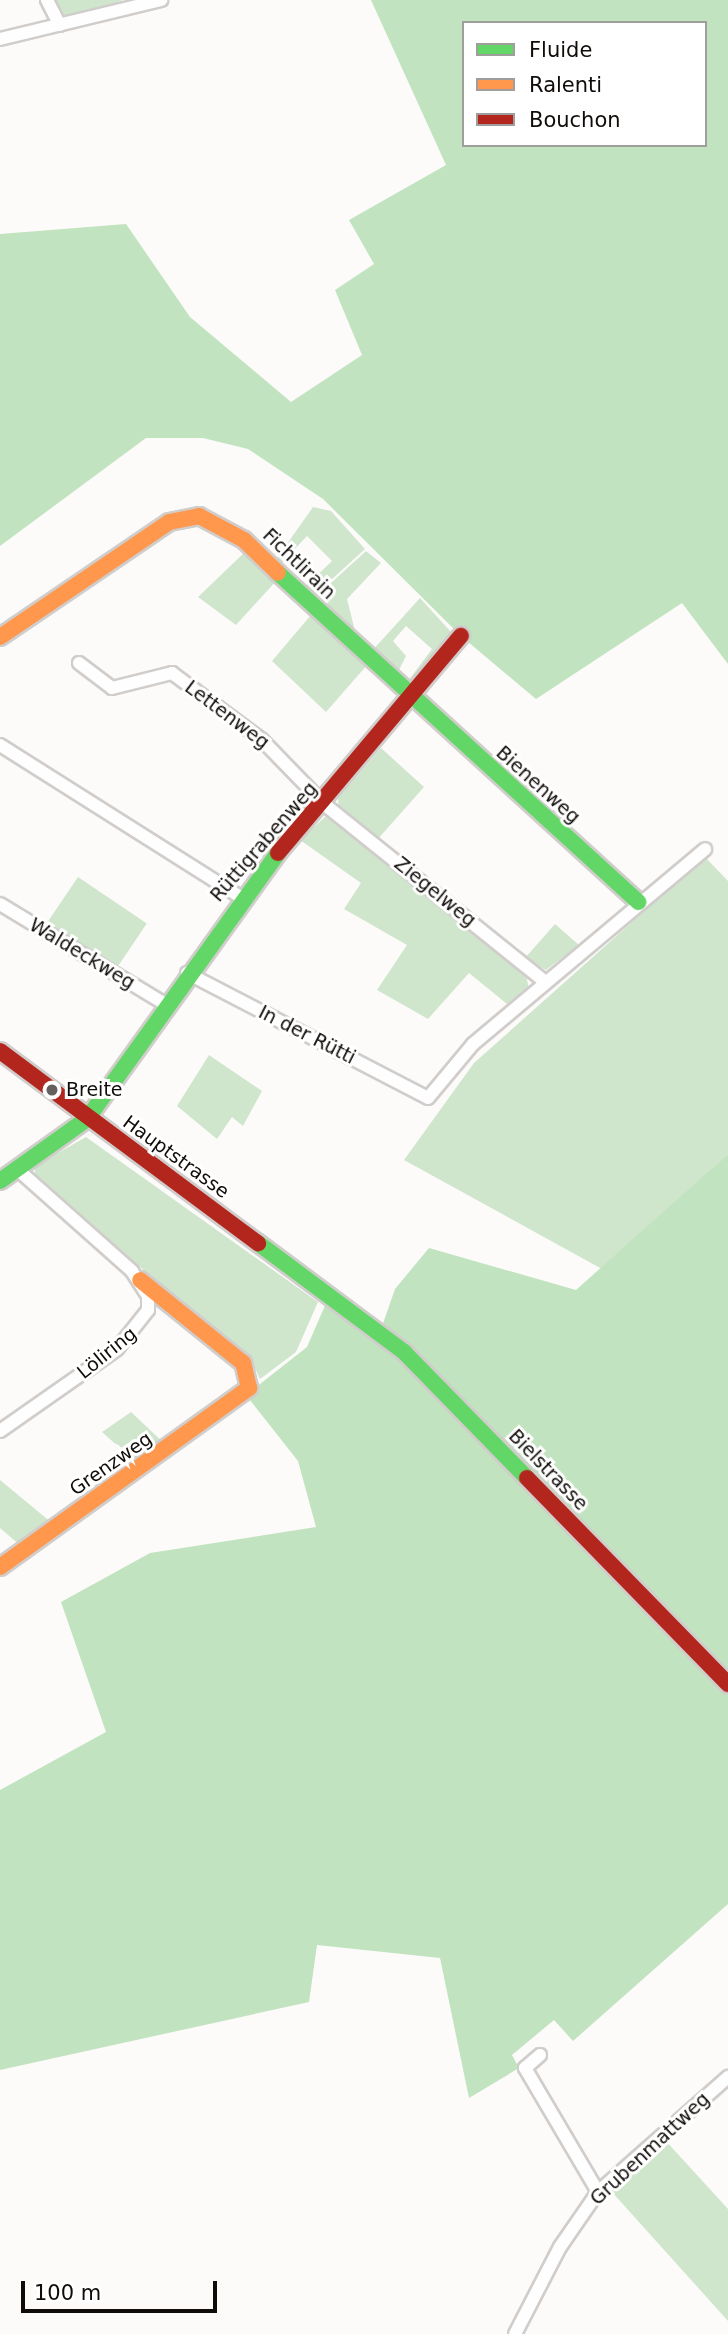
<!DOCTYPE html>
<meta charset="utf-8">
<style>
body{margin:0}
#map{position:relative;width:728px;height:2334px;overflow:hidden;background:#fcfbfa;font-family:"DejaVu Sans",sans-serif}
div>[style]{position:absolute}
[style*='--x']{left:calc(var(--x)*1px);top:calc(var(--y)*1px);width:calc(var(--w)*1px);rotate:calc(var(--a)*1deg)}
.green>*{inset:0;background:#cfe6cc;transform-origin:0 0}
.forest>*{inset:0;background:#c2e3bf}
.roads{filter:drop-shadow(2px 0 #d0cdcb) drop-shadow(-2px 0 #d0cdcb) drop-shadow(0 2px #d0cdcb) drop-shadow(0 -2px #d0cdcb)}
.street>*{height:12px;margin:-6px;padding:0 6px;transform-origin:6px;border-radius:6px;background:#fffefe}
.fast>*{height:16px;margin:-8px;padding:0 8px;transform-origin:8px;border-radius:8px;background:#63d668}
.slow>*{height:16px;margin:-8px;padding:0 8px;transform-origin:8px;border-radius:8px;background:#ff974d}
.jam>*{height:16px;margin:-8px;padding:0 8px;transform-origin:8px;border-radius:8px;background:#b3261e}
.dots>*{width:19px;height:19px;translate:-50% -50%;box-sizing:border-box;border:4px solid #fff;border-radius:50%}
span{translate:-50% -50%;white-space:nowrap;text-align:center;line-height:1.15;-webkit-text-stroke:6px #fff;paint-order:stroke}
.street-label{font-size:19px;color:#100c09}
.poi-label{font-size:19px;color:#100c09}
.left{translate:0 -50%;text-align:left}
.legend{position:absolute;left:462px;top:21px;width:245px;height:126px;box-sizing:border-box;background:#fff;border:2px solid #9f9e9d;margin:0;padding:9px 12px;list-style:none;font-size:21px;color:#100c09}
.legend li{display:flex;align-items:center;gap:14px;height:35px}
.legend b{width:35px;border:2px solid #9f9e9d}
.scale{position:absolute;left:21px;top:2281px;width:196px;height:32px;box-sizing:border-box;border:4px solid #100c09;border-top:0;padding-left:9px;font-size:21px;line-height:24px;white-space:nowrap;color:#100c09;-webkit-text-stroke:5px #fff;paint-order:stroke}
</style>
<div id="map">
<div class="green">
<i style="clip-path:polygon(48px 0,123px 0,60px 25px)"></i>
<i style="clip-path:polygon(313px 507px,331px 511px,365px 549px,330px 581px,319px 603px,304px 588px,332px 561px,307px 536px,280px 565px,275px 561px)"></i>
<i style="clip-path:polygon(247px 550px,278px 579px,236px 625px,198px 597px)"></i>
<i style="clip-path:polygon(366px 551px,381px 563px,347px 599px,356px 635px,321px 604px,331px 583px)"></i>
<i style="clip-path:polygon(420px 598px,452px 633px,413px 684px,405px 685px,432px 649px,406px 626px,393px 641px,406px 656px,398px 672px,371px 652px)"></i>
<i style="clip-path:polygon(316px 609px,368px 664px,326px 712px,272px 661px)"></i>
<i style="clip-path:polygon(381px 748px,424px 787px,377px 840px,339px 809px,338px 798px)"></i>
<i style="clip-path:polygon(326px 816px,525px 972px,529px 988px,507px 1004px,469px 973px,428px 1019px,377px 990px,407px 945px,344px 909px,361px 883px,300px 840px)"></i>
<i style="clip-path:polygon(705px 857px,728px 881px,728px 1154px,602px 1269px,404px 1160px,474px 1063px)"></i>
<i style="left:78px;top:877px;width:83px;height:58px;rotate:34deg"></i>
<i style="clip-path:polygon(555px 924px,579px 945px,546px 970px,525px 958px)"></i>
<i style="clip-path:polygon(209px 1055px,262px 1091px,243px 1126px,232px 1117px,217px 1139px,177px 1106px)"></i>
<i style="clip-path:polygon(86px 1137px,318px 1302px,296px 1352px,260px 1379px,252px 1362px,35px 1178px,35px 1166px)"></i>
<i style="clip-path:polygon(131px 1412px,166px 1445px,139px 1465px,102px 1432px)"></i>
<i style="clip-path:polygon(0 1480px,52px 1523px,22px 1547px,0 1528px)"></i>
<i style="clip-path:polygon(665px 2140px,728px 2209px,728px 2321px,611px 2191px)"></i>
</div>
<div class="forest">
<i style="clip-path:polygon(evenodd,371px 0,728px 0,728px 664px,682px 603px,536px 699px,461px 636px,323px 499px,248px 449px,203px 438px,146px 438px,0 546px,0 234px,126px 224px,190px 317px,291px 402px,362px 355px,335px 290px,374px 264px,349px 220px,446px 165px,371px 0,464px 23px,705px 23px,705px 145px,464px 145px,464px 23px)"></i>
<i style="clip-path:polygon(728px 1154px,728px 1904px,573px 2041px,554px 2020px,512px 2055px,519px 2068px,469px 2098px,440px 1958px,317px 1945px,309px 2002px,0 2070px,0 1790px,106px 1732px,61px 1602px,150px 1553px,316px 1527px,298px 1461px,246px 1395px,307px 1347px,330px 1294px,380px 1332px,395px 1289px,429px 1248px,576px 1290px)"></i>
</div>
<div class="roads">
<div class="street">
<i style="--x:47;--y:0;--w:28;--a:63"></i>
<i style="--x:0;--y:39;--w:166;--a:-13.6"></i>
<i style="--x:79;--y:663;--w:41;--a:37.1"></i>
<i style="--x:112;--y:688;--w:62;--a:-14"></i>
<i style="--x:172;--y:673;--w:112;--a:36.7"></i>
<i style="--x:262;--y:740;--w:89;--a:45.9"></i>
<i style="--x:324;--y:804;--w:284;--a:38.8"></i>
<i style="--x:0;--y:745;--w:284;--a:32.3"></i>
<i style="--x:0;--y:904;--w:193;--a:31.2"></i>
<i style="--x:187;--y:973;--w:271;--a:27.4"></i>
<i style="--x:428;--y:1098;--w:70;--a:-50.2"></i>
<i style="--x:473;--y:1044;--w:303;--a:-40"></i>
<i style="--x:0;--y:1431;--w:143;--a:-35"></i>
<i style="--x:117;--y:1349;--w:50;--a:-51.5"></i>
<i style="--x:148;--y:1310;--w:14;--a:-90"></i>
<i style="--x:148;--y:1296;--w:30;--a:-123"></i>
<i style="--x:132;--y:1271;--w:154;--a:-138.4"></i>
<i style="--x:540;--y:2055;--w:20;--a:139"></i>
<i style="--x:525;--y:2068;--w:144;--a:59.5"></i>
<i style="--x:515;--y:2334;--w:98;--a:-62.7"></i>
<i style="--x:560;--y:2247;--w:67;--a:-55.4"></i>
<i style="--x:598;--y:2192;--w:174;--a:-41.5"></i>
</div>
<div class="fast">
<i style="--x:278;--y:573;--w:488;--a:42.4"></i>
<i style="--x:0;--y:1181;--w:107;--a:-35.5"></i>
<i style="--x:87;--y:1119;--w:327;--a:-54.3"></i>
<i style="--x:258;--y:1243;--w:182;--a:36.7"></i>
<i style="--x:404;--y:1352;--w:176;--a:45.7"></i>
</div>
<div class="slow">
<i style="--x:0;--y:637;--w:204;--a:-34.2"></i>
<i style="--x:169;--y:522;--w:31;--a:-11"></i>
<i style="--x:199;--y:516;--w:51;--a:28.1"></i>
<i style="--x:244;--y:540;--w:47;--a:44.1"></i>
<i style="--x:0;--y:1567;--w:307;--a:-35.7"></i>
<i style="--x:249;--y:1388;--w:26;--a:-103"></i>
<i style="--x:243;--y:1363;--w:132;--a:-141.1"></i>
</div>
<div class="jam">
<i style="--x:278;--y:853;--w:284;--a:-49.9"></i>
<i style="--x:0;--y:1051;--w:322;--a:36.7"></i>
<i style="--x:527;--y:1478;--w:288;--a:45.7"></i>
</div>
</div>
<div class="dots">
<i style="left:52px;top:1090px;background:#63605d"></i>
</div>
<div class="street-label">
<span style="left:299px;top:564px;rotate:44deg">Fichtlirain</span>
<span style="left:227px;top:715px;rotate:37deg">Lettenweg</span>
<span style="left:538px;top:785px;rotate:42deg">Bienenweg</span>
<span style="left:264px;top:842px;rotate:-49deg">Rüttigrabenweg</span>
<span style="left:435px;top:892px;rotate:39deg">Ziegelweg</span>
<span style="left:82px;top:954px;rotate:31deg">Waldeckweg</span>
<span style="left:307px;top:1035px;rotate:27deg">In der Rütti</span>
<span style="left:176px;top:1157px;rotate:36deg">Hauptstrasse</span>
<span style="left:107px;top:1353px;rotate:-39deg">Löliring</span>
<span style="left:111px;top:1464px;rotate:-35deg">Grenzweg</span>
<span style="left:548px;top:1470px;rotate:46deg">Bielstrasse</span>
<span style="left:650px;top:2149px;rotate:-43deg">Grubenmattweg</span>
</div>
<div class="poi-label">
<span class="left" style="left:66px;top:1090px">Breite</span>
</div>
<ul class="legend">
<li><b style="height:9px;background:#63d668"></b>Fluide</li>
<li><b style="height:9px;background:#ff974d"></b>Ralenti</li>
<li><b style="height:9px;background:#b3261e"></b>Bouchon</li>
</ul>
<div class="scale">100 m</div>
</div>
